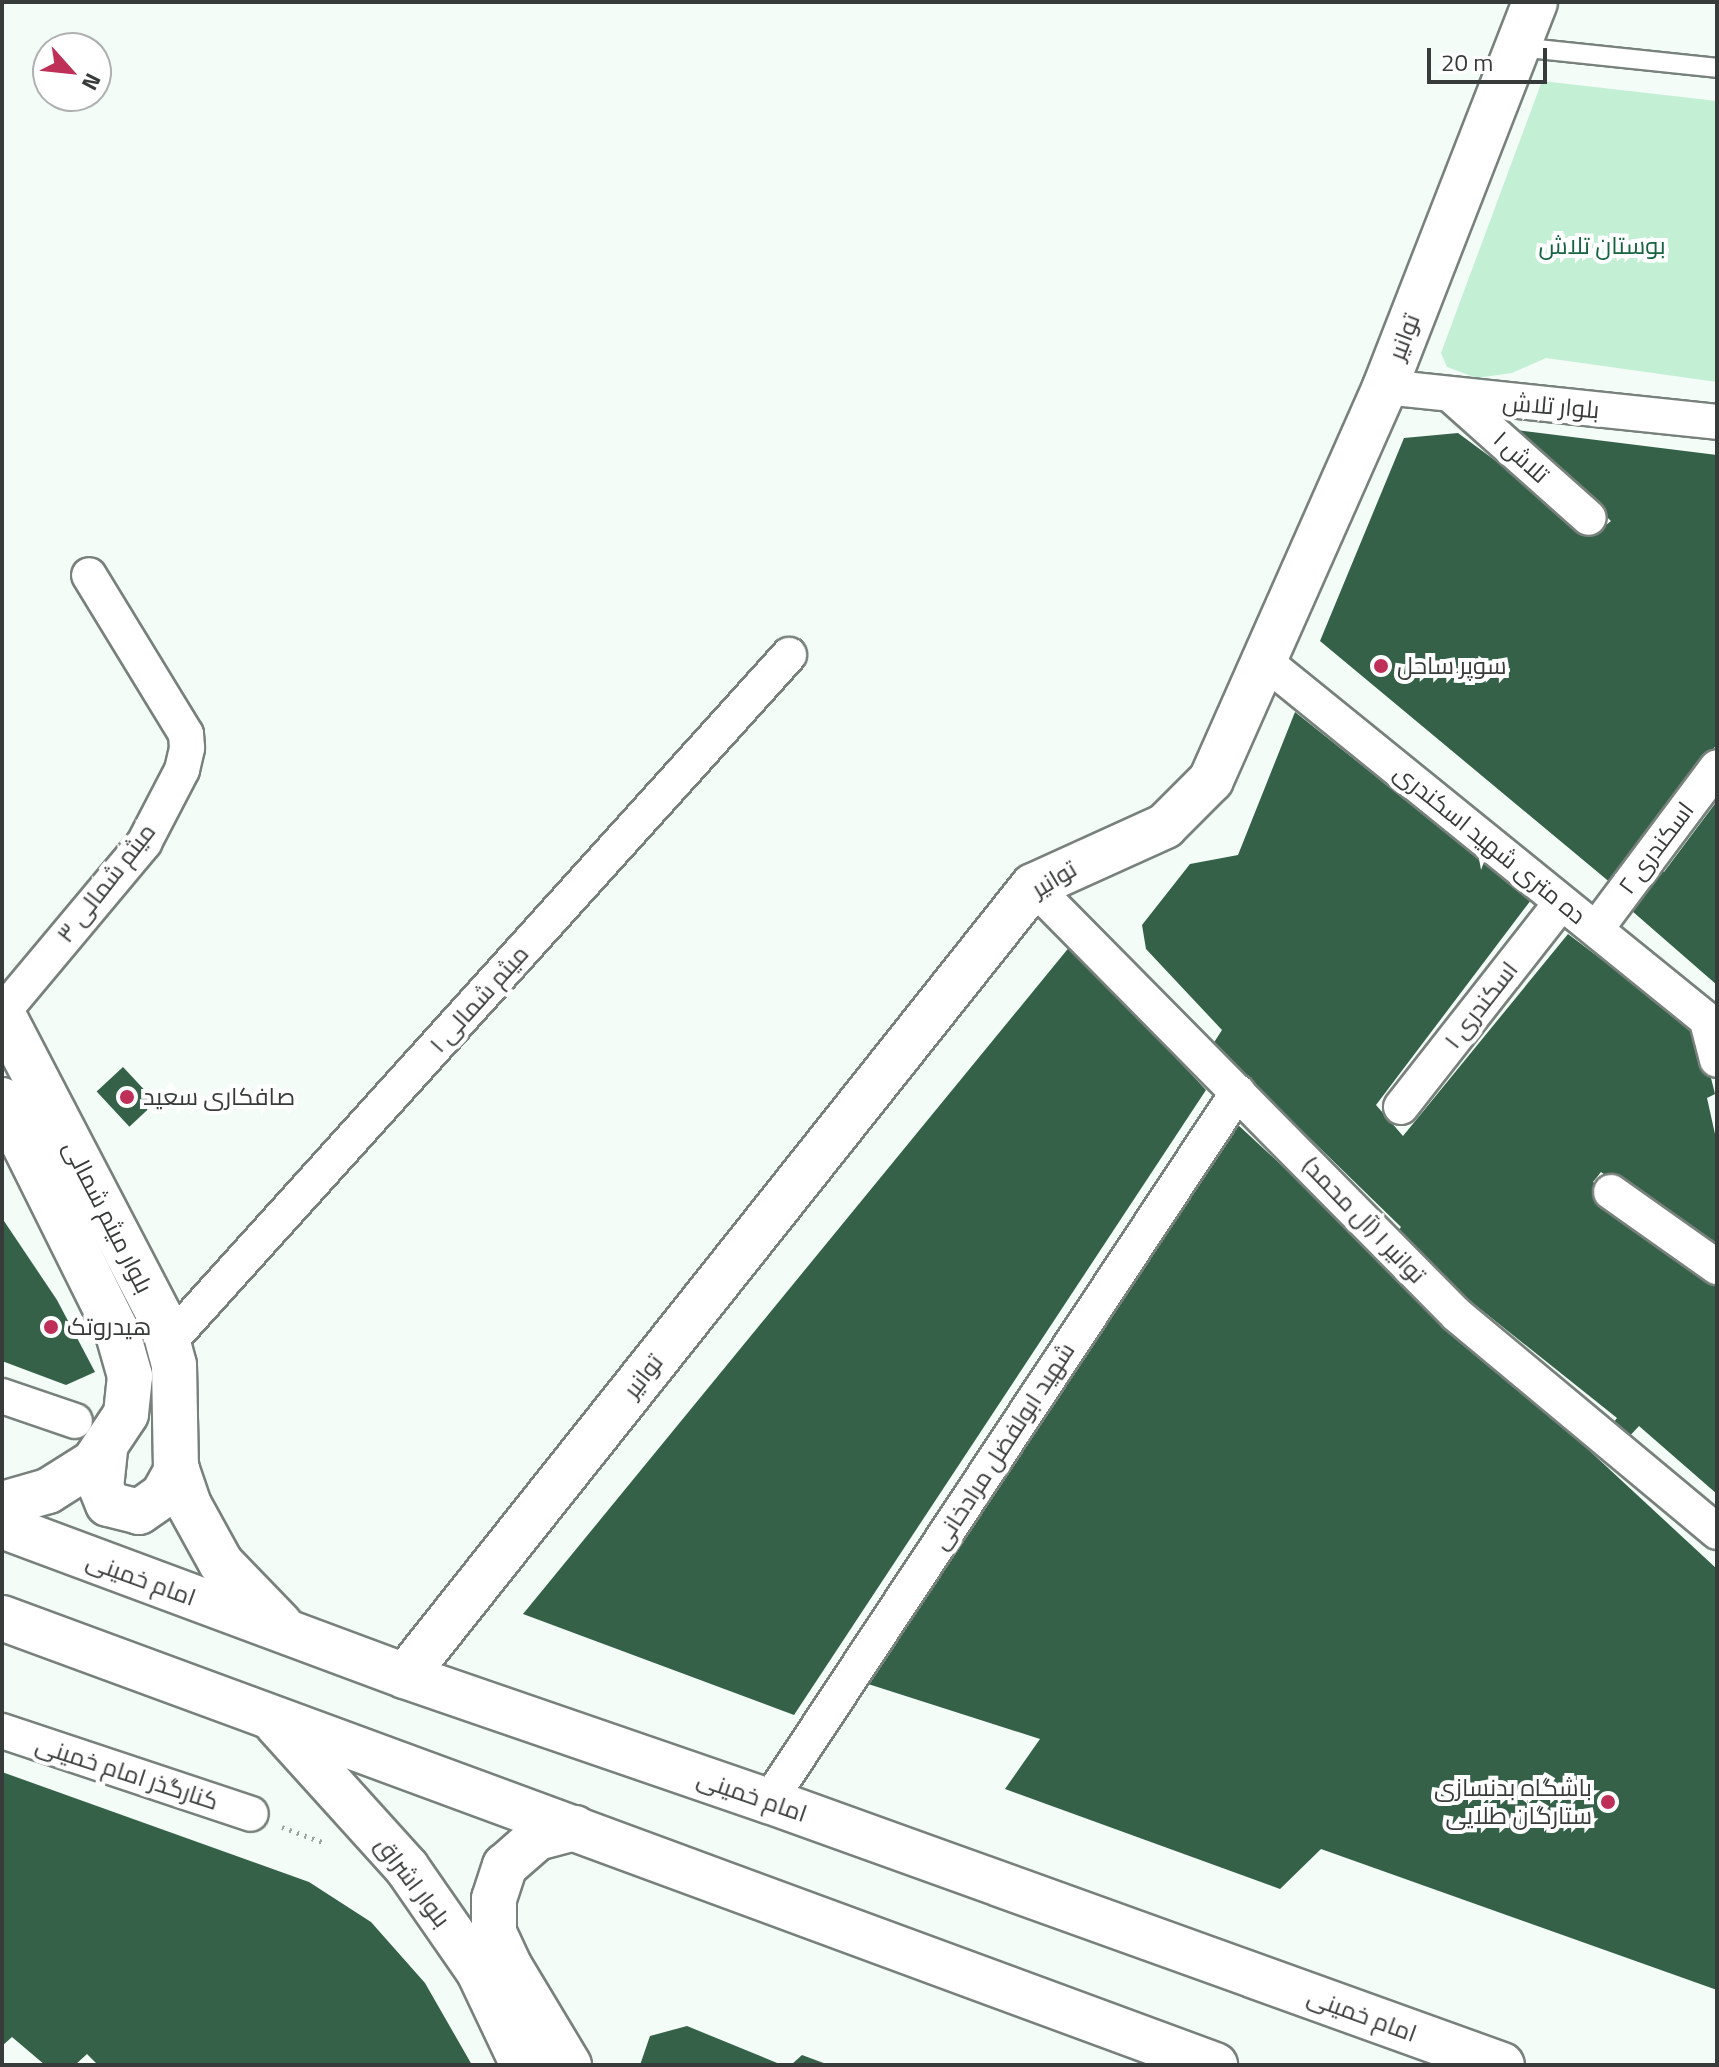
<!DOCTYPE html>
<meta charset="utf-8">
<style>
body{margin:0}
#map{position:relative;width:1719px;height:2067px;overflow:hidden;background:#f3fcf7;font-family:"Titillium Web",Cairo,sans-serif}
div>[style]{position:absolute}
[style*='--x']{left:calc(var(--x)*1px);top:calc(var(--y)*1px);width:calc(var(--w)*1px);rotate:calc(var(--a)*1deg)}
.green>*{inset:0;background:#c3f0d5}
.building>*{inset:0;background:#356149;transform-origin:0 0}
.path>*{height:5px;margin-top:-2.5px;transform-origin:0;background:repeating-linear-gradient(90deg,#9ca39f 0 2px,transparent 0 8px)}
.roads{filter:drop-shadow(2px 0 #78817c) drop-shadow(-2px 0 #78817c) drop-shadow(0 2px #78817c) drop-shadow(0 -2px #78817c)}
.lane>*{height:18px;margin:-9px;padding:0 9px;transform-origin:9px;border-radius:9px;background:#fff}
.street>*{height:34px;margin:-17px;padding:0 17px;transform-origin:17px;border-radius:17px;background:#fff}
.secondary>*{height:44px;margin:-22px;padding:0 22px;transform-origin:22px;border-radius:22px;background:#fff}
.dots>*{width:22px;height:22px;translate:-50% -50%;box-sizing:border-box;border:4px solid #fff;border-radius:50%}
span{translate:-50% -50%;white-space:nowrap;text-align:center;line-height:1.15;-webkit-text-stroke:8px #fff;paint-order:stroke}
.park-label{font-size:24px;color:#166341}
.street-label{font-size:24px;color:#373b39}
.poi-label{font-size:24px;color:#373b39}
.left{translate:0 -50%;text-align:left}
.right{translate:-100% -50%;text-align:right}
.frame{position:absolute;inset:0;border:4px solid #373b39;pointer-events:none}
.north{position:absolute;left:32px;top:32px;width:80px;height:80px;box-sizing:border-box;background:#fff;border:2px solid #afb1b0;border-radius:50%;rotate:117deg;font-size:22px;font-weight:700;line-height:32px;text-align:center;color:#373b39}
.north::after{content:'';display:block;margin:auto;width:28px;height:36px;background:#bf3059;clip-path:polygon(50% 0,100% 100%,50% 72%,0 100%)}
.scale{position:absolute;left:1427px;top:48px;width:120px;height:36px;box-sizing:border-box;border:4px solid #373b39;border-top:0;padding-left:10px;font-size:24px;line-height:28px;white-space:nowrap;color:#373b39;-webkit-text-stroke:6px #fff;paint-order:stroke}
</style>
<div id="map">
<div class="green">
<i style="clip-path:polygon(1542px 81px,1717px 101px,1717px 382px,1546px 358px,1512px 373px,1477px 378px,1447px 367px,1441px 353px)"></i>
</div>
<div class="building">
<i style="clip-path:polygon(1517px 430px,1717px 455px,1717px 744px,1612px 884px,1320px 641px,1404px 438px,1458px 433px,1595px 534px,1611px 521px)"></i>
<i style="clip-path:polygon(1295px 712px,1531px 900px,1376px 1105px,1403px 1136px,1568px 934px,1700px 1034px,1715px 1094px,1707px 1098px,1717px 1143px,1717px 1255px,1601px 1172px,1593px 1182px,1717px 1281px,1717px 1494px,1639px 1426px,1626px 1440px,1610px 1427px,1617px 1418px,1464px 1296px,1395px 1235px,1401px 1227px,1213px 1044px,1222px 1030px,1146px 949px,1142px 925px,1190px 864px,1238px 855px)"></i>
<i style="clip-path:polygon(1717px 801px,1717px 985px,1624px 904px,1653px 864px,1664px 872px)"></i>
<i style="clip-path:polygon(1071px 945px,1206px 1090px,794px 1715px,523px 1614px)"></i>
<i style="left:123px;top:1067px;width:48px;height:36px;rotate:47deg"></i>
<i style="clip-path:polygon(1236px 1123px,1717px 1569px,1717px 1990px,1321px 1849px,1280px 1889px,1005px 1789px,1040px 1739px,865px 1683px)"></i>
<i style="clip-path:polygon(2px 1218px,57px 1300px,95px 1372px,66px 1385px,2px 1361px)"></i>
<i style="clip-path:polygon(2px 1772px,309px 1882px,371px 1922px,425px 1983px,472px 2065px,98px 2065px,87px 2054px,75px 2065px,45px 2065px,12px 2037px,2px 2046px)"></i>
<i style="clip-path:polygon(687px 2026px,782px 2065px,640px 2065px,650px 2036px)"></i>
<i style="clip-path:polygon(802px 2055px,829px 2065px,791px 2065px)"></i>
</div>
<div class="path">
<i style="--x:282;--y:1827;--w:46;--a:20.4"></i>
</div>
<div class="roads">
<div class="lane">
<i style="--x:1518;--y:47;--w:200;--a:6"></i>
</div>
<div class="street">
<i style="--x:1385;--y:387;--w:334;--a:6"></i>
<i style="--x:1452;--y:396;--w:183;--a:41.7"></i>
<i style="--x:1263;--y:660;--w:584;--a:39.03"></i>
<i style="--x:1033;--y:886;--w:603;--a:45.34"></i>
<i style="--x:1457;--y:1315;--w:339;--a:39.8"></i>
<i style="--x:1596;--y:929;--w:202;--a:-53.2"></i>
<i style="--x:2;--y:1013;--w:222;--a:-50.1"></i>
<i style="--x:144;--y:843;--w:82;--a:-62.5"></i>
<i style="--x:182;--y:770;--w:23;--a:-77"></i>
<i style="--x:187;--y:748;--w:14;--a:-94"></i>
<i style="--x:186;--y:734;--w:186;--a:-121.4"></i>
<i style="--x:1707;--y:1021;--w:40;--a:75.6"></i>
<i style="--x:1401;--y:1107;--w:259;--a:-51.9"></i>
<i style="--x:1611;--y:1192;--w:130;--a:35.3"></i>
<i style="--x:168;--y:1343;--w:927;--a:-47.93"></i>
<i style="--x:2;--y:1396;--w:77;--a:18.9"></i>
<i style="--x:2;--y:1731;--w:262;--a:18.4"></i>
<i style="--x:769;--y:1801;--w:850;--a:-56.52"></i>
</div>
<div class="secondary">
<i style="--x:2;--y:1013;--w:346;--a:62.5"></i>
<i style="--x:162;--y:1320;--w:47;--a:75.1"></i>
<i style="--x:174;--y:1365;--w:102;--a:88.9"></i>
<i style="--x:176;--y:1467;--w:40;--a:71.1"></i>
<i style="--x:189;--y:1505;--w:66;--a:61.1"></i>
<i style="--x:221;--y:1563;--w:85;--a:46"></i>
<i style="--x:2;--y:1100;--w:261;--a:63.6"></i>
<i style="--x:118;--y:1334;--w:44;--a:74.1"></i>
<i style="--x:130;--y:1376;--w:38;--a:96"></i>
<i style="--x:126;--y:1414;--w:58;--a:123.7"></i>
<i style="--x:94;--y:1462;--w:54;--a:147.8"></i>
<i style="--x:48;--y:1491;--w:48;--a:164.2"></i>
<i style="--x:105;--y:1450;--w:37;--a:96"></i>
<i style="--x:101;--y:1487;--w:18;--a:68"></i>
<i style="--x:108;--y:1504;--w:32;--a:14"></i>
<i style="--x:139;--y:1512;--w:29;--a:-35"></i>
<i style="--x:163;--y:1495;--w:29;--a:-61"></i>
<i style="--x:2;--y:1526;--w:430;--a:20.4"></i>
<i style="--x:405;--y:1676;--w:385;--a:19"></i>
<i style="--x:769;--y:1801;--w:779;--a:19.81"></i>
<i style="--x:2;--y:1618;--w:1293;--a:20.23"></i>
<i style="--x:405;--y:1676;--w:1009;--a:-51.52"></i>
<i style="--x:1033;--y:886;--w:145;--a:-24.4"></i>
<i style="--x:1165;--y:826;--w:65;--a:-45"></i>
<i style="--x:1211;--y:780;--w:430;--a:-66.1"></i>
<i style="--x:1385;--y:387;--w:413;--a:-68.7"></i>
<i style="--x:277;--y:1724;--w:194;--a:47.9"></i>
<i style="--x:407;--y:1868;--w:126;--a:55.3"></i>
<i style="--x:479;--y:1972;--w:103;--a:64.7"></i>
<i style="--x:569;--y:2065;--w:114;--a:-121"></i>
<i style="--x:510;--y:1967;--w:38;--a:-115"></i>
<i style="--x:494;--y:1933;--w:34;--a:-90"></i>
<i style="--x:494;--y:1899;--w:35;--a:-72"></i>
<i style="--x:505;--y:1866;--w:43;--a:-41.2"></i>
<i style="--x:537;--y:1838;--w:39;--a:-15"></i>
</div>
</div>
<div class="dots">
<i style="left:1381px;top:666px;background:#bf3059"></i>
<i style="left:127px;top:1097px;background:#bf3059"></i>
<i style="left:51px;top:1327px;background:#bf3059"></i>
<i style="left:1608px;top:1802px;background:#bf3059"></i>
</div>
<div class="park-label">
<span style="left:1602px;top:246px">بوستان تلاش</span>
</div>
<div class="street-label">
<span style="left:1404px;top:337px;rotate:-69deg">توانیر</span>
<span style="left:1551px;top:406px;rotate:5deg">بلوار تلاش</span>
<span style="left:1521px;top:457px;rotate:42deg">تلاش ۱</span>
<span style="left:1490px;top:844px;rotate:39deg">ده متری شهید اسکندری</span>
<span style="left:1656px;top:848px;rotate:-53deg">اسکندری ۲</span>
<span style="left:1054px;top:879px;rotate:-31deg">توانیر</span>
<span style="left:106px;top:883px;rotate:-52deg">میثم شمالی ۳</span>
<span style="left:479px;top:999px;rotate:-48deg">میثم شمالی ۱</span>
<span style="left:1481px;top:1005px;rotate:-52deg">اسکندری ۱</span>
<span style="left:108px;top:1217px;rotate:63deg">بلوار میثم شمالی</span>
<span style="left:1364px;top:1220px;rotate:46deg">توانیر ۱ (آل محمد)</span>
<span style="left:643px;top:1376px;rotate:-52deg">توانیر</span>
<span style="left:1003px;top:1446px;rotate:-57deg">شهید ابولفضل مرادخانی</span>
<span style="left:141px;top:1579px;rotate:20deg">امام خمینی</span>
<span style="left:127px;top:1773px;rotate:18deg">کنارگذر امام خمینی</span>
<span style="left:752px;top:1796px;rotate:19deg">امام خمینی</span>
<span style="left:413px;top:1882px;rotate:53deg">بلوار اشراق</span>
<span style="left:1362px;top:2015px;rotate:20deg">امام خمینی</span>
</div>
<div class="poi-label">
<span class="left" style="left:1397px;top:666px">سوپر ساحل</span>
<span class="left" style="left:143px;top:1097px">صافکاری سعید</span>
<span class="left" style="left:67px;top:1327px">هیدروتک</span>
<span class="right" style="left:1592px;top:1802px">باشگاه بدنسازی<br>ستارگان طلایی</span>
</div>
<div class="frame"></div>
<div class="north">N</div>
<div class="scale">20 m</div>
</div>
